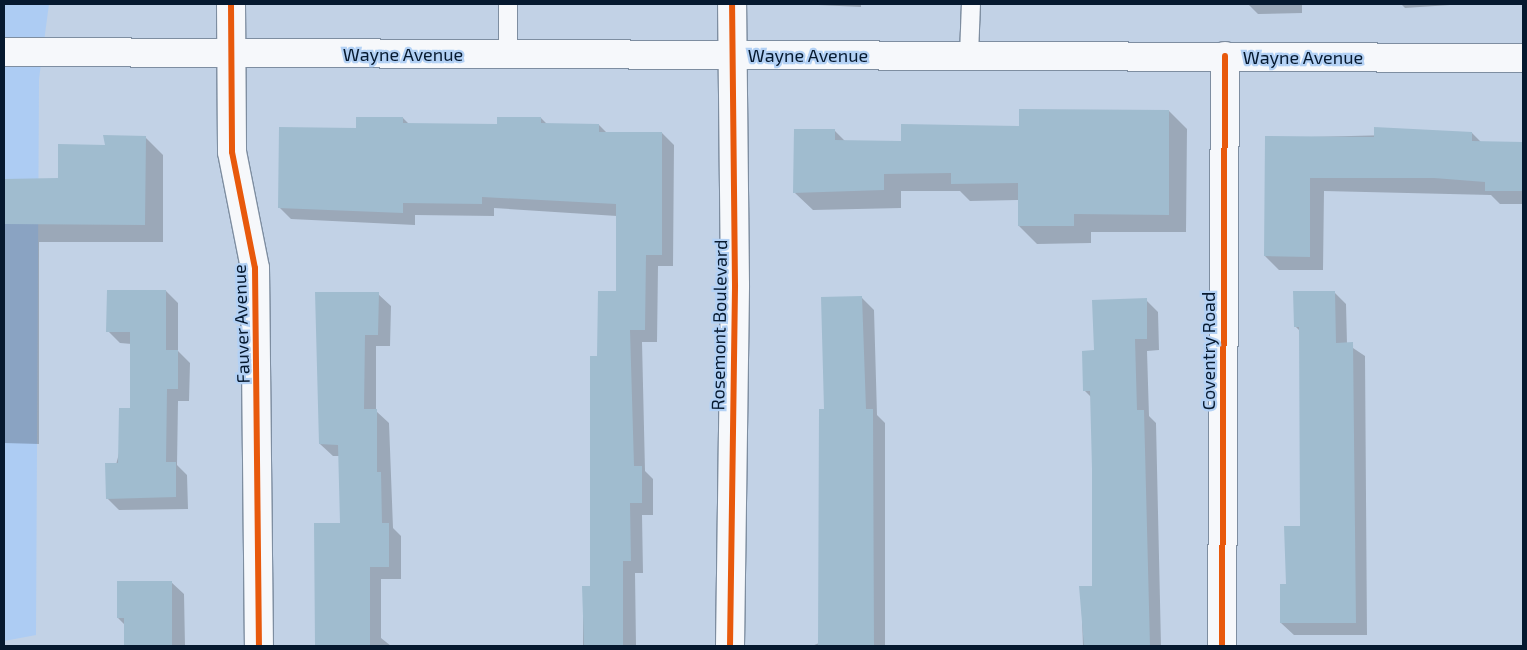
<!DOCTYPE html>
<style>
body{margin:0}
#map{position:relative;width:1527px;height:650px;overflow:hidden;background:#c2d2e6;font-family:"Exo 2",sans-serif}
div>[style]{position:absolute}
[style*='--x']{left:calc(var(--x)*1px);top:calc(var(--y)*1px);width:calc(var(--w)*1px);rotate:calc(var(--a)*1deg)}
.built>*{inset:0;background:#adccf3}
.shadow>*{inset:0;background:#0003}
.building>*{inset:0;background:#a0bccf}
.roads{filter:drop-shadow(1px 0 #7e8ea1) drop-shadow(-1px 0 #7e8ea1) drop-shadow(0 1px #7e8ea1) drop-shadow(0 -1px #7e8ea1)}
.lane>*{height:18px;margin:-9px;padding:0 9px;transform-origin:9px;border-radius:9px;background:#f6f8fb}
.street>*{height:28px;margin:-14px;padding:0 14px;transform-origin:14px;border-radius:14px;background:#f6f8fb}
.secondary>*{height:28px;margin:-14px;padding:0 14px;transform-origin:14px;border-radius:14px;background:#f6f8fb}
.cycleway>*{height:6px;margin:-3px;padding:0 3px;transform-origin:3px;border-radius:3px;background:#e8590c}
span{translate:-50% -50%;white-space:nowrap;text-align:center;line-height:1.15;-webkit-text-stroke:4.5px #b3d1f5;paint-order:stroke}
.street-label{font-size:18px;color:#06192f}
.frame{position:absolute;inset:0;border:5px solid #06192f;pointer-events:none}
</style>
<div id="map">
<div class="built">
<i style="clip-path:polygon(4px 4px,49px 4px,39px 79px,36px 635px,4px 641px)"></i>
</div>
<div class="shadow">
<i style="clip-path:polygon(816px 4px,861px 4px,861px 7px,818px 5px)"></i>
<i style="clip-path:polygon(1248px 4px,1312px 4px,1302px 4px,1302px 13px,1258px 14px)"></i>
<i style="clip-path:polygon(1401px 4px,1465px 4px,1405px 8px)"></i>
<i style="clip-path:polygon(1169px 111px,1187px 129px,1186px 232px,1091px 232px,1091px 243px,1037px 244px,1019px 226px,1019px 200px,970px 201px,960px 191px,901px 191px,901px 208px,813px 210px,795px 193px,835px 131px,845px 141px,902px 142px)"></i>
<i style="clip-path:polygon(403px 118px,409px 124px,499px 126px,541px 118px,547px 124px,599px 125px,607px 133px,662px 133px,674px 145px,673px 266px,658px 266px,657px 342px,642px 342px,645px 471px,653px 479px,653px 515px,642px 515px,643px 573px,635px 573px,636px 646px,583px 646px,583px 587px,591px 587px,598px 357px,617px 292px,617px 216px,494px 208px,494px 216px,415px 215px,415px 225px,291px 219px,279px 207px,357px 130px)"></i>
<i style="clip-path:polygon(1472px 133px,1481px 142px,1523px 143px,1523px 204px,1500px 204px,1491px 195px,1324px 191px,1323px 270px,1279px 270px,1265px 256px,1266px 138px)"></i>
<i style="clip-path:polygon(145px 137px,163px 155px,163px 242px,39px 242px,39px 444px,4px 443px,4px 180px,59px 179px,107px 146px)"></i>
<i style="clip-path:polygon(166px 291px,178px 303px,178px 351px,190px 363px,189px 401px,178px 401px,177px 465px,187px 475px,188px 509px,119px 510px,107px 498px,131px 409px,132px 344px,120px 343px,108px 331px)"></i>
<i style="clip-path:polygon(1334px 292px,1346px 304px,1347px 344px,1365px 356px,1367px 635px,1294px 635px,1281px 623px,1301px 527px,1300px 331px,1295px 326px)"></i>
<i style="clip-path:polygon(378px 294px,391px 306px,390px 346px,376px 346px,376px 411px,389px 423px,393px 528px,401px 536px,401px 579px,381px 579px,381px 638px,391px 646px,317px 646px,316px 524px,341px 524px,340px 456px,333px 456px,320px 444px)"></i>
<i style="clip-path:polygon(862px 298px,874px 310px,877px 415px,885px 423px,885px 646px,812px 646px,819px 643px,825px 410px)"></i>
<i style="clip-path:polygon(1146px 300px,1158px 312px,1159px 350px,1147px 351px,1149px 416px,1156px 423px,1161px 646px,1083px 646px,1081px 588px,1093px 587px,1092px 398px,1084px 390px,1095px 352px)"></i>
<i style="clip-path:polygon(171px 582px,184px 594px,185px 646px,125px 646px,125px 625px,118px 618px)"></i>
<i style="clip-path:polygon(1522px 588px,1523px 588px,1523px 627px)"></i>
</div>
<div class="building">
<i style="clip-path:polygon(1019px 109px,1169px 110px,1169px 215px,1074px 214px,1074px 226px,1018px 226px,1018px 183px,951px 184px,951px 173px,884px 174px,884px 190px,793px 193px,794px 129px,835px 129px,835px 140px,901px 141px,901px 124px,1019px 126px)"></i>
<i style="clip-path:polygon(356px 117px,403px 117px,403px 123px,497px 124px,497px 117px,541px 117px,541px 123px,599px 124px,599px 132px,662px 132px,662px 255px,646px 255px,645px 330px,630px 330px,634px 466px,642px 466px,642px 503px,630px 503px,631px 561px,623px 561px,623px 646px,584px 646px,582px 586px,590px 586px,590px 356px,597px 356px,598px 291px,616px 291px,616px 204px,482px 197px,482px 204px,403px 203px,403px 213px,278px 208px,279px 127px,356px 128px)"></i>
<i style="clip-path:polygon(1374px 127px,1472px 132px,1472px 141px,1523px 142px,1523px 191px,1485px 191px,1485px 182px,1434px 178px,1310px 178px,1310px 257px,1264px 256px,1265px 136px,1374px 137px)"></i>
<i style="clip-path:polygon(103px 135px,146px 136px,145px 225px,4px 224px,4px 179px,58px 178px,58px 144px,105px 145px)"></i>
<i style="clip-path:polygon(107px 290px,166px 290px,166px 350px,178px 350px,178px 389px,167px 389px,166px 462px,176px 462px,176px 497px,106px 499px,105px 463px,118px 463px,119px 408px,130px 408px,130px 332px,106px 332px)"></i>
<i style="clip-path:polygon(1293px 291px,1335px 291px,1336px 343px,1353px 342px,1356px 623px,1280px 623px,1280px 584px,1286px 584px,1284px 526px,1300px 526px,1299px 327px,1294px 327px)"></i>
<i style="clip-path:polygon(315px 292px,379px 292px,378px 335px,365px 335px,364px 409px,377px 409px,377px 472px,381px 472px,382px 523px,389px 523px,389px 567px,370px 567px,370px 646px,315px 646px,314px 523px,340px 523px,338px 445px,319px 444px)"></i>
<i style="clip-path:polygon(862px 296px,866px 409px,873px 409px,874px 646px,818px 646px,819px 409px,824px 409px,821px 297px)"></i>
<i style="clip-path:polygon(1147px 298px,1147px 339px,1135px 339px,1137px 410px,1144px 410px,1150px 646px,1084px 646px,1079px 586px,1092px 586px,1092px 469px,1090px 391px,1083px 391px,1082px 351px,1094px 350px,1092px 300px)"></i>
<i style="clip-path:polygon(117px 581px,172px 581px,172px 646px,124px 646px,124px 618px,117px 618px)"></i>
</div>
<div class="roads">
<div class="lane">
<i style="--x:508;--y:54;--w:50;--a:-90"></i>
<i style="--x:969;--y:55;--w:51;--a:-87.8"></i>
</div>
<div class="street">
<i style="--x:231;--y:4;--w:148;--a:89.6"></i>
<i style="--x:232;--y:152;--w:118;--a:78.8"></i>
<i style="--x:255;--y:268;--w:378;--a:89.4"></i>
<i style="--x:730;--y:646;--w:361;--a:-89.2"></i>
<i style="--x:735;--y:285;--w:281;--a:-90.6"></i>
<i style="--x:1222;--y:646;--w:590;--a:-89.71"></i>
</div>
<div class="secondary">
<i style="--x:4;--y:52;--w:1519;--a:0.23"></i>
</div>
</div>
<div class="cycleway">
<i style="--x:231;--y:4;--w:148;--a:89.6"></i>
<i style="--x:232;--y:152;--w:118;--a:78.8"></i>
<i style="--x:255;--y:268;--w:378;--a:89.4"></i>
<i style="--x:730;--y:646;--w:361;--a:-89.2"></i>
<i style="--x:735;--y:285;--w:281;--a:-90.6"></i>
<i style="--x:1222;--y:646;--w:590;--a:-89.71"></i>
</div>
<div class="street-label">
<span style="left:403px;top:54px">Wayne Avenue</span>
<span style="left:808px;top:55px">Wayne Avenue</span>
<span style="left:1303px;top:57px">Wayne Avenue</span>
<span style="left:241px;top:324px;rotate:-92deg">Fauver Avenue</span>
<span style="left:719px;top:325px;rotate:-89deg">Rosemont Boulevard</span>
<span style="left:1208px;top:351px;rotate:-90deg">Coventry Road</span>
</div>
<div class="frame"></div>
</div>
